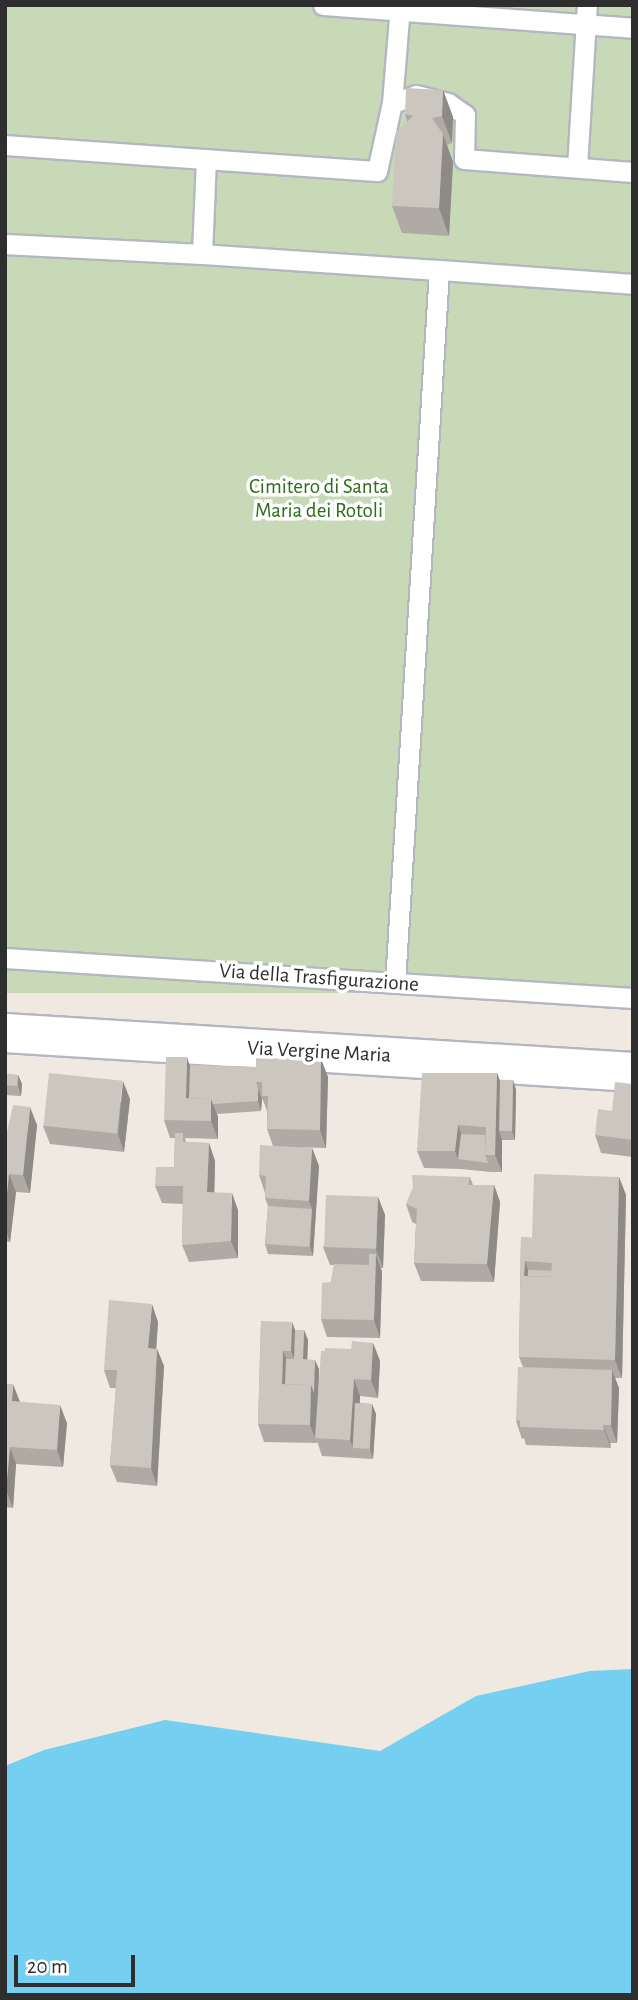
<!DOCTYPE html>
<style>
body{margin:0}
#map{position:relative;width:638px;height:2000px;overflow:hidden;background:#efe9e1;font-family:"Alegreya Sans",sans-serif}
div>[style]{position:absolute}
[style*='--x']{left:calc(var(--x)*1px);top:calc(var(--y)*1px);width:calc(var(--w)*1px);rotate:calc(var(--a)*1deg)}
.cemetery>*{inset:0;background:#c8d9b8;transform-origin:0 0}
.water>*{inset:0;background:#75cff0}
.roads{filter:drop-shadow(2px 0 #b4b7c1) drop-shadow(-2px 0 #b4b7c1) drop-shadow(0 2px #b4b7c1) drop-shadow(0 -2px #b4b7c1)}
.lane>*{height:19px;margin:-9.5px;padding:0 9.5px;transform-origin:9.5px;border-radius:9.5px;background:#fff}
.secondary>*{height:38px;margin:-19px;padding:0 19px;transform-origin:19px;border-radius:19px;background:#fff}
.wall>*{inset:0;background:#afaba4}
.shaded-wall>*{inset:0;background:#8e8b86}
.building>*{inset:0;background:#cbc7bf;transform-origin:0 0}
span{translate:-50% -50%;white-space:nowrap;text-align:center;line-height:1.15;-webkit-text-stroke:7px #fff;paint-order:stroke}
.park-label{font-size:21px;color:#2c6e1b}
.street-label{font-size:21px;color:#2e2e2e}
.frame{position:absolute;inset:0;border:7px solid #2e2e2e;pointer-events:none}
.scale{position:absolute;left:14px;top:1955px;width:121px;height:32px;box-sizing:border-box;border:4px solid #2e2e2e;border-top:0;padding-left:9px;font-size:21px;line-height:24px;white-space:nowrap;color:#2e2e2e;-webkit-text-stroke:5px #fff;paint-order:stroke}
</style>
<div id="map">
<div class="cemetery">
<i style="left:5px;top:5px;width:628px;height:988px"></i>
</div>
<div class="water">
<i style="clip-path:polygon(633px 1669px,633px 1995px,5px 1995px,5px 1766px,44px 1750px,165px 1720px,380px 1751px,476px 1696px,590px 1671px)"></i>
</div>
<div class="roads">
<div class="lane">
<i style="--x:323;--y:5;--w:311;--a:4.2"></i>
<i style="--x:392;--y:103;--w:98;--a:-85.3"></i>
<i style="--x:5;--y:145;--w:373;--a:4"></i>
<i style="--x:377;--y:171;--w:70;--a:-77.6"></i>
<i style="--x:392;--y:103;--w:25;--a:-18"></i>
<i style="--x:416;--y:95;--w:33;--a:14"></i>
<i style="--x:448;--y:103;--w:21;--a:35"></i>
<i style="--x:465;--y:115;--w:44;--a:91.3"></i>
<i style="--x:464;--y:159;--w:169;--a:4.4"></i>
<i style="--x:577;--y:167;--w:162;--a:-86.5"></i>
<i style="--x:5;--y:244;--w:197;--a:2.9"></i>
<i style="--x:202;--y:254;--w:95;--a:-87.6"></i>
<i style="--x:202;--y:254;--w:238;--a:3.9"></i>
<i style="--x:439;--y:270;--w:714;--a:93.53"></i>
<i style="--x:439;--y:270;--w:195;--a:4.1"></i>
<i style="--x:5;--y:958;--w:629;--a:3.64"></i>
</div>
<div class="secondary">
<i style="--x:5;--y:1033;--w:629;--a:3.55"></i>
</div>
</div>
<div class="wall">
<i style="clip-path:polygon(443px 90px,453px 117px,452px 143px,447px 145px,453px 162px,449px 236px,402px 233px,392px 206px,407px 121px,405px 114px)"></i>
<i style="clip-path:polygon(321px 1059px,328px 1077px,326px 1148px,295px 1147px,312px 1148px,319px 1166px,313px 1256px,268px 1254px,265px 1244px,268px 1206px,265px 1198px,265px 1193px,259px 1175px,273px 1146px,267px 1129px,267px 1111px,263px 1100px,262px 1099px,261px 1111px,217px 1114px,218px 1117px,218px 1139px,185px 1138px,186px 1142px,209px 1143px,215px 1161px,214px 1192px,238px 1210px,238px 1258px,189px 1262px,182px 1245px,183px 1204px,162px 1203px,155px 1186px,174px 1167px,175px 1138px,170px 1138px,164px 1120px,190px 1065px,256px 1067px)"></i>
<i style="clip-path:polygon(497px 1073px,500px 1081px,513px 1080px,516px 1090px,515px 1140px,502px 1140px,502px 1172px,491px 1172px,461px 1169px,424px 1168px,417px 1151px)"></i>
<i style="clip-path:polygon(5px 1074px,18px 1075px,22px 1084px,21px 1096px,5px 1095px)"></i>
<i style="clip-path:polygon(633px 1084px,633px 1157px,601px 1153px,595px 1135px)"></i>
<i style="clip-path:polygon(130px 1099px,124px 1152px,50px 1144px,43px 1126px)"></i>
<i style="clip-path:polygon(37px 1125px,30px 1193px,16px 1192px,10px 1242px,5px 1241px,5px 1141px)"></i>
<i style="clip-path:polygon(470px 1177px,473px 1185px,494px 1185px,500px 1202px,494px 1282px,421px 1281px,414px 1263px,416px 1224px,412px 1222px,406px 1204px)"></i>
<i style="clip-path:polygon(619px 1177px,626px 1195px,622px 1378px,615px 1378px,619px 1388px,617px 1443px,610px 1443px,611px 1448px,526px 1445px,524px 1438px,522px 1439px,516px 1421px,523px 1367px,519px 1357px,521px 1237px,532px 1238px)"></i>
<i style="clip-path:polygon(378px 1197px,385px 1215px,383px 1268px,381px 1268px,382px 1272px,380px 1338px,327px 1337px,321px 1319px,331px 1282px,334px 1265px,330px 1265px,323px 1247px)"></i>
<i style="clip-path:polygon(261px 1321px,295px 1330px,304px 1330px,308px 1340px,307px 1359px,319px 1369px,318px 1402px,351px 1349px,373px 1343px,380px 1361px,378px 1398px,360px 1396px,360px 1403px,372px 1404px,376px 1414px,373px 1459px,322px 1456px,317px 1441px,317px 1443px,264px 1442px,258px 1424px)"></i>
<i style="clip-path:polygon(158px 1322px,156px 1348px,157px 1349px,164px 1366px,157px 1486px,117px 1482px,110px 1465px,116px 1388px,110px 1388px,104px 1370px)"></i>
<i style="clip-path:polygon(5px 1384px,20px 1402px,67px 1423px,63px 1467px,16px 1464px,13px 1508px,5px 1507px)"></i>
</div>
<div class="shaded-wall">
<i style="clip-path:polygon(443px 90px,453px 117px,452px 143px,442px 116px)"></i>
<i style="clip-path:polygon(443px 134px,453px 162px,449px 236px,439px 208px)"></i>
<i style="clip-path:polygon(187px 1057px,193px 1075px,192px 1106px,186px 1098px)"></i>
<i style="clip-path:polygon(321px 1059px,328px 1077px,326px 1148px,320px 1130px)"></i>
<i style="clip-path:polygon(497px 1073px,504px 1091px,499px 1131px,502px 1140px,502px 1172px,495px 1155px)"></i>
<i style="clip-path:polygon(18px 1075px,22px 1084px,21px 1096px,18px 1086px)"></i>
<i style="clip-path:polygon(513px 1080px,516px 1090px,515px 1140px,512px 1131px)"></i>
<i style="clip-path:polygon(123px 1081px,130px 1099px,124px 1152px,118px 1134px)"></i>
<i style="clip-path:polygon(258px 1089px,262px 1099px,261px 1111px,258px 1101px)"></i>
<i style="clip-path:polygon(211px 1099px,218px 1117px,218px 1139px,211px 1121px)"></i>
<i style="clip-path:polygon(30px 1107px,37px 1125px,30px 1193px,23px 1175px)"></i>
<i style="clip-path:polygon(458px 1125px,465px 1143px,458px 1159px,455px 1151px)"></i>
<i style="clip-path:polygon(209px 1143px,215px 1161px,214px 1210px,207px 1192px)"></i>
<i style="clip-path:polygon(312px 1148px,319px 1166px,313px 1256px,310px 1247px,312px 1209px,309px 1201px)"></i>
<i style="clip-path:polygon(9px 1174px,16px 1192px,10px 1242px,5px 1228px,5px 1212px)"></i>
<i style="clip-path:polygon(619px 1177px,626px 1195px,622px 1378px,615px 1360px)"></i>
<i style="clip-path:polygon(494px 1185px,500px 1202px,494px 1282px,487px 1264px)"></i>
<i style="clip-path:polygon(232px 1193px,238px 1210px,238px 1258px,231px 1241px)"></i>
<i style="clip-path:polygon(378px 1197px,385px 1215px,383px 1268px,376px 1250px)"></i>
<i style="clip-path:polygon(376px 1254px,382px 1272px,380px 1338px,374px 1320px)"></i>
<i style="clip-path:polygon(525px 1261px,531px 1279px,524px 1276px)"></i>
<i style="clip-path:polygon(152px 1304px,158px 1322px,155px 1366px,148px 1348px)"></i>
<i style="clip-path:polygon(292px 1322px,299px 1340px,298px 1369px,291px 1351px)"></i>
<i style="clip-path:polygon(304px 1330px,308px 1340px,307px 1368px,303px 1359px)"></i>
<i style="clip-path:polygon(373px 1343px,380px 1361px,378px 1398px,371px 1380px)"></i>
<i style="clip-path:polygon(157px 1349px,164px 1366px,157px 1486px,151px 1468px)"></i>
<i style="clip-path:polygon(283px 1351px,290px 1369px,289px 1393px,282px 1384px)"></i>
<i style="clip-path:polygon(315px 1360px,319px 1369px,317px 1438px,315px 1438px,317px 1443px,310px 1425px,311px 1385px)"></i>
<i style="clip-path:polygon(612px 1370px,619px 1388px,617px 1443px,611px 1425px)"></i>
<i style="clip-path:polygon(354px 1379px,360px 1396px,357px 1448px,353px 1448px,350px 1440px)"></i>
<i style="clip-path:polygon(13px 1384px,20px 1402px,12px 1401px)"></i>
<i style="clip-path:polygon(372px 1404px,376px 1414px,373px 1459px,370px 1449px)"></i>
<i style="clip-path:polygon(60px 1405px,67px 1423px,63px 1467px,57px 1450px)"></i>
<i style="clip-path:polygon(603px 1425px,610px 1443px,611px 1448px,604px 1430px)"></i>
<i style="clip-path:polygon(10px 1447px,16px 1464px,13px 1508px,6px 1490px)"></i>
</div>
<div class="building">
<i style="clip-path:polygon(406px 88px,443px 90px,442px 116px,432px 118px,443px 134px,439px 208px,392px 206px,396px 132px,413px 116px,405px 114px)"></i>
<i style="clip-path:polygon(166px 1057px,187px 1057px,186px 1098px,211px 1099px,211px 1121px,164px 1120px)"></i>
<i style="clip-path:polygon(256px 1058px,321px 1059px,320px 1130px,267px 1129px,268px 1096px,262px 1096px,262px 1082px,256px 1082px)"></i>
<i style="clip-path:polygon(190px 1065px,256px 1067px,256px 1082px,258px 1089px,258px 1101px,213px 1104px,211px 1099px,189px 1098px)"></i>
<i style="left:49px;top:1073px;width:74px;height:53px;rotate:6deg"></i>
<i style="clip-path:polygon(422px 1073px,497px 1073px,495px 1155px,485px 1155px,486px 1127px,458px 1125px,455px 1151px,417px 1151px)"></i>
<i style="left:5px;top:1074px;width:13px;height:11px;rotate:4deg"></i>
<i style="left:513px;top:1080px;width:51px;height:13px;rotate:91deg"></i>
<i style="clip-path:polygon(615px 1082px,633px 1084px,633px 1140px,595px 1135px,598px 1109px,612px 1111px)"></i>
<i style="clip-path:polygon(13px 1105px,30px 1107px,23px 1175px,9px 1174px,5px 1212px,5px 1141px)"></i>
<i style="clip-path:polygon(175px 1133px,183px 1133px,183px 1142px,209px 1143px,207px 1192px,232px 1193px,231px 1241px,182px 1245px,183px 1186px,155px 1186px,156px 1167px,174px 1167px)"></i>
<i style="clip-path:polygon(461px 1134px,485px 1135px,485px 1155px,488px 1163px,458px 1159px)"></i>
<i style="clip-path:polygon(260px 1145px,312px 1148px,309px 1201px,265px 1198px,266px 1176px,259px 1175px)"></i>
<i style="clip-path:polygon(evenodd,534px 1174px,619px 1177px,615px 1360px,519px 1357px,521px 1237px,532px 1238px,534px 1174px,525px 1261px,552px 1263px,551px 1277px,524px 1276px,525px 1261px)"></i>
<i style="clip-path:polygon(412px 1175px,470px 1177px,468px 1185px,494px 1185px,487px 1264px,414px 1263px,417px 1209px,406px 1204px,413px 1187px)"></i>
<i style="left:326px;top:1195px;width:52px;height:52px;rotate:2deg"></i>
<i style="left:268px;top:1206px;width:44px;height:38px;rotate:4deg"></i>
<i style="clip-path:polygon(369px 1254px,376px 1254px,374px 1320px,321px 1319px,322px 1283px,331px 1282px,334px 1264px,369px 1265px)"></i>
<i style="left:528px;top:1270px;width:24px;height:6px;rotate:2deg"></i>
<i style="clip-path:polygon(109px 1300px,152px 1304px,148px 1348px,157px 1349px,151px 1468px,110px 1465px,117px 1370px,104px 1370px)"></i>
<i style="clip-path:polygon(261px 1321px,292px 1322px,291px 1351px,283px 1351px,282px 1384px,311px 1385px,310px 1425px,258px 1424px)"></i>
<i style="clip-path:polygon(295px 1330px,304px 1330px,303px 1359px,315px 1360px,314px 1393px,311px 1385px,285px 1384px,286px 1359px,294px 1359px)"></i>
<i style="clip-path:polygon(352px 1341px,373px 1343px,371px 1380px,354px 1379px,350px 1440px,315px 1438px,321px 1351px,351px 1351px)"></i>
<i style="clip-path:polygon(325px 1348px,351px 1349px,351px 1351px,325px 1351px)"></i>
<i style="clip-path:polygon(518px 1367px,612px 1370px,611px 1425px,603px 1425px,604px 1430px,520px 1427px,520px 1420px,516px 1421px)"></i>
<i style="clip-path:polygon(5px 1384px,13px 1384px,12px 1401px,60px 1405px,57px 1450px,10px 1447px,6px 1490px,5px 1490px,6px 1431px,5px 1431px)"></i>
<i style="left:355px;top:1403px;width:17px;height:45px;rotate:3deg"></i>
</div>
<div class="park-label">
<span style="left:319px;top:499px">Cimitero di Santa<br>Maria dei Rotoli</span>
</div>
<div class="street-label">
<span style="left:319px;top:978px;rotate:4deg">Via della Trasfigurazione</span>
<span style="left:319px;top:1052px;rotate:3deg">Via Vergine Maria</span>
</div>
<div class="frame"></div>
<div class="scale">20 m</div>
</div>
